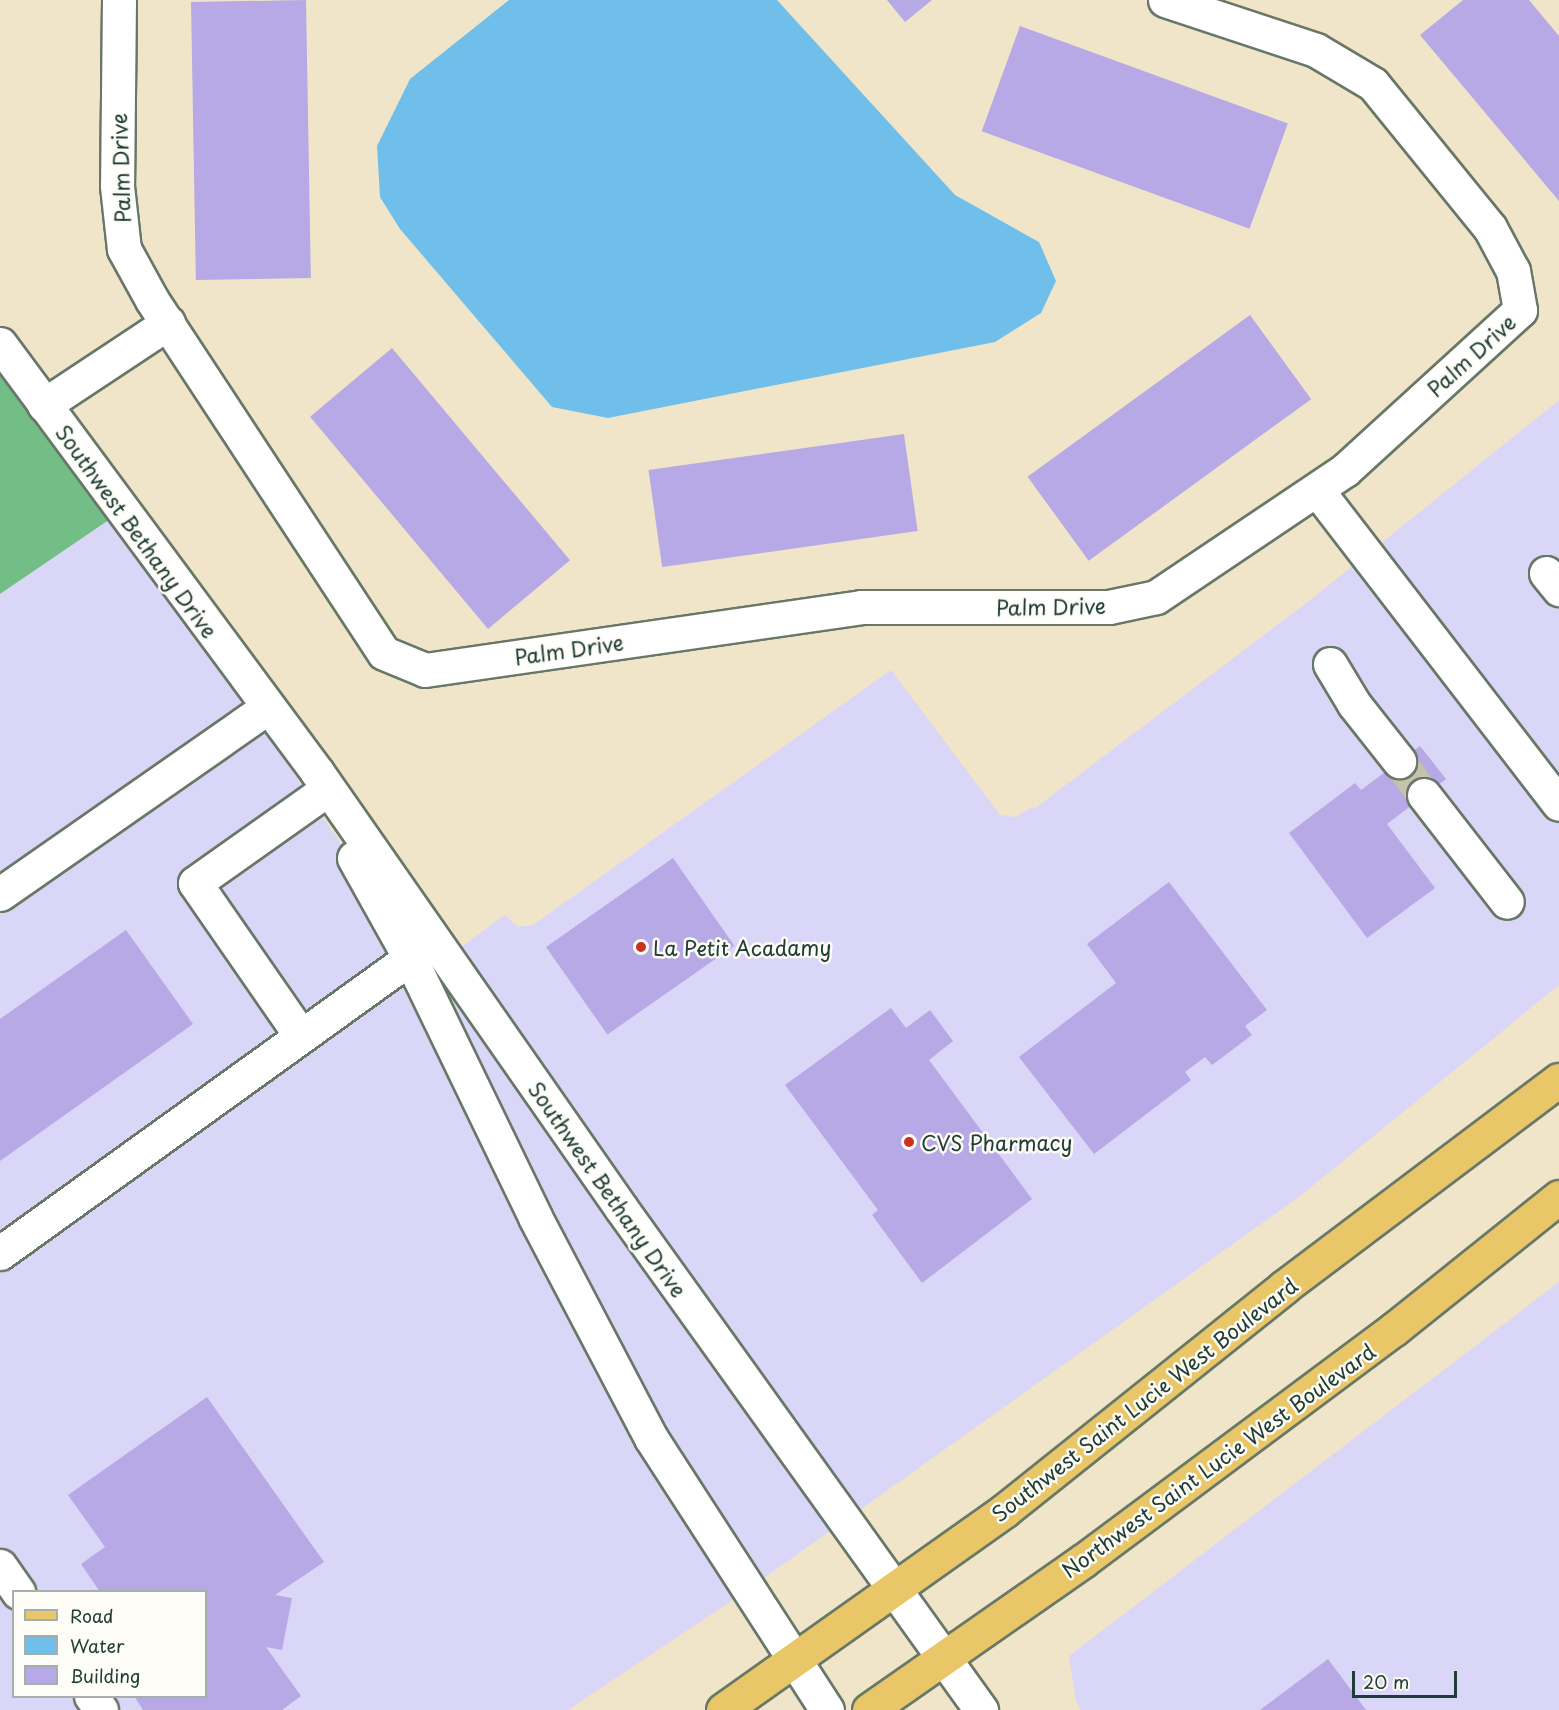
<!DOCTYPE html>
<style>
body{margin:0}
#map{position:relative;width:1559px;height:1710px;overflow:hidden;background:#f0e5c9;font-family:"Playpen Sans",sans-serif}
div>[style]{position:absolute}
[style*='--x']{left:calc(var(--x)*1px);top:calc(var(--y)*1px);width:calc(var(--w)*1px);rotate:calc(var(--a)*1deg)}
.built>*{inset:0;background:#dad6f7}
.forest>*{inset:0;background:#72be86}
.water>*{inset:0;background:#70bfea}
.building>*{inset:0;background:#b7a9e5;transform-origin:0 0}
.minor-tunnel>*{height:33px;margin-top:-16.5px;transform-origin:0;background:repeating-linear-gradient(90deg,#c6c3ab 0 33px,transparent 0 49px)}
.roads{filter:drop-shadow(2px 0 #687868) drop-shadow(-2px 0 #687868) drop-shadow(0 2px #687868) drop-shadow(0 -2px #687868)}
.minor>*{height:33px;margin:-16.5px;padding:0 16.5px;transform-origin:16.5px;border-radius:16.5px;background:#fff}
.major>*{height:33px;margin:-16.5px;padding:0 16.5px;transform-origin:16.5px;border-radius:16.5px;background:#e9c769}
.dots>*{width:16px;height:16px;translate:-50% -50%;box-sizing:border-box;border:3px solid #fdfcf7;border-radius:50%}
span{translate:-50% -50%;white-space:nowrap;text-align:center;line-height:1.15;-webkit-text-stroke:5px #fdfcf7;paint-order:stroke}
.street-label{font-size:21px;color:#1f3d34}
.poi-label{font-size:21px;color:#1f3d34}
.left{translate:0 -50%;text-align:left}
.legend{position:absolute;left:12px;top:1590px;width:195px;height:108px;box-sizing:border-box;background:#fdfcf7;border:2px solid #a4b0a9;margin:0;padding:8px 10px;list-style:none;font-size:18px;color:#1f3d34}
.legend li{display:flex;align-items:center;gap:12px;height:30px}
.legend b{width:30px;border:2px solid #a4b0a9}
.scale{position:absolute;left:1352px;top:1671px;width:105px;height:27px;box-sizing:border-box;border:3px solid #1f3d34;border-top:0;padding-left:8px;font-size:18px;line-height:21px;white-space:nowrap;color:#1f3d34;-webkit-text-stroke:4px #fdfcf7;paint-order:stroke}
</style>
<div id="map">
<div class="built">
<i style="clip-path:polygon(evenodd,1559px 400px,1559px 985px,1299px 1197px,736px 1598px,568px 1710px,0 1710px,0 594px,119px 513px,427px 972px,505px 915px,518px 927px,533px 925px,891px 670px,1000px 815px,1016px 817px,1032px 807px,1034px 809px,1309px 601px,1559px 400px,14px 1592px,206px 1592px,206px 1696px,14px 1696px,14px 1592px)"></i>
<i style="clip-path:polygon(1559px 1282px,1559px 1710px,1081px 1710px,1076px 1702px,1069px 1656px)"></i>
</div>
<div class="forest">
<i style="clip-path:polygon(0 336px,119px 513px,0 594px)"></i>
</div>
<div class="water">
<i style="clip-path:polygon(509px 0,777px 0,955px 195px,1039px 242px,1056px 281px,1041px 313px,995px 342px,608px 418px,552px 407px,400px 229px,380px 197px,377px 146px,410px 79px)"></i>
</div>
<div class="building">
<i style="left:306px;top:0;width:278px;height:115px;rotate:89deg"></i>
<i style="clip-path:polygon(887px 0,932px 0,905px 22px)"></i>
<i style="clip-path:polygon(1463px 0,1529px 0,1559px 36px,1559px 201px,1420px 35px)"></i>
<i style="left:1020px;top:26px;width:285px;height:112px;rotate:20deg"></i>
<i style="left:1250px;top:315px;width:104px;height:275px;rotate:54deg"></i>
<i style="left:392px;top:348px;width:277px;height:107px;rotate:50deg"></i>
<i style="left:904px;top:434px;width:98px;height:258px;rotate:82deg"></i>
<i style="clip-path:polygon(1420px 746px,1446px 779px,1387px 824px,1435px 888px,1367px 938px,1289px 833px,1355px 783px,1361px 790px)"></i>
<i style="left:673px;top:858px;width:107px;height:155px;rotate:55deg"></i>
<i style="clip-path:polygon(1169px 882px,1267px 1010px,1245px 1026px,1252px 1035px,1212px 1065px,1205px 1057px,1185px 1072px,1191px 1080px,1094px 1154px,1019px 1057px,1116px 983px,1087px 944px)"></i>
<i style="clip-path:polygon(126px 930px,193px 1024px,0 1161px,0 1019px)"></i>
<i style="clip-path:polygon(891px 1008px,906px 1028px,930px 1010px,953px 1041px,929px 1060px,1032px 1199px,922px 1283px,872px 1215px,878px 1210px,785px 1085px)"></i>
<i style="clip-path:polygon(207px 1397px,324px 1562px,275px 1595px,292px 1598px,282px 1650px,266px 1647px,301px 1696px,282px 1710px,143px 1710px,134px 1696px,206px 1696px,206px 1592px,100px 1592px,81px 1564px,105px 1547px,68px 1495px)"></i>
<i style="clip-path:polygon(1328px 1659px,1366px 1710px,1260px 1710px)"></i>
</div>
<div class="minor-tunnel">
<i style="--x:1399;--y:761;--w:42;--a:53.7"></i>
</div>
<div class="roads">
<div class="minor">
<i style="--x:119;--y:0;--w:186;--a:90.6"></i>
<i style="--x:117;--y:186;--w:63;--a:83.7"></i>
<i style="--x:124;--y:249;--w:58;--a:61.2"></i>
<i style="--x:152;--y:300;--w:422;--a:56.7"></i>
<i style="--x:384;--y:653;--w:44;--a:22.5"></i>
<i style="--x:425;--y:670;--w:441;--a:-8.2"></i>
<i style="--x:861;--y:607;--w:248;--a:0"></i>
<i style="--x:1109;--y:607;--w:48;--a:-12"></i>
<i style="--x:1156;--y:597;--w:228;--a:-33.9"></i>
<i style="--x:1345;--y:470;--w:237;--a:-42.4"></i>
<i style="--x:1520;--y:310;--w:40;--a:-100"></i>
<i style="--x:1513;--y:271;--w:49;--a:-118.1"></i>
<i style="--x:1490;--y:228;--w:186;--a:-129.1"></i>
<i style="--x:1373;--y:84;--w:66;--a:-149.2"></i>
<i style="--x:1316;--y:50;--w:159;--a:-161.7"></i>
<i style="--x:0;--y:344;--w:533;--a:53.47"></i>
<i style="--x:317;--y:772;--w:532;--a:55.11"></i>
<i style="--x:621;--y:1208;--w:618;--a:54.35"></i>
<i style="--x:44;--y:405;--w:149;--a:-33.5"></i>
<i style="--x:1317;--y:490;--w:396;--a:52.4"></i>
<i style="--x:1546;--y:573;--w:21;--a:51"></i>
<i style="--x:1330;--y:664;--w:47;--a:59"></i>
<i style="--x:1354;--y:704;--w:73;--a:51.7"></i>
<i style="--x:1424;--y:795;--w:135;--a:52.2"></i>
<i style="--x:354;--y:858;--w:115;--a:60.8"></i>
<i style="--x:410;--y:958;--w:288;--a:64.2"></i>
<i style="--x:535;--y:1217;--w:250;--a:62.3"></i>
<i style="--x:651;--y:1438;--w:324;--a:57.1"></i>
<i style="--x:0;--y:894;--w:325;--a:-34.9"></i>
<i style="--x:301;--y:1036;--w:186;--a:-124.7"></i>
<i style="--x:195;--y:883;--w:151;--a:-35.3"></i>
<i style="--x:0;--y:1253;--w:505;--a:-35.74"></i>
<i style="--x:0;--y:1566;--w:32;--a:55"></i>
<i style="--x:91;--y:1696;--w:17;--a:54"></i>
</div>
<div class="major">
<i style="--x:723;--y:1710;--w:346;--a:-35.3"></i>
<i style="--x:1005;--y:1510;--w:357;--a:-38.6"></i>
<i style="--x:1284;--y:1287;--w:344;--a:-37"></i>
<i style="--x:869;--y:1710;--w:262;--a:-34.9"></i>
<i style="--x:1084;--y:1560;--w:387;--a:-36.7"></i>
<i style="--x:1394;--y:1329;--w:211;--a:-38.7"></i>
</div>
</div>
<div class="dots">
<i style="left:641px;top:947px;background:#c8321e"></i>
<i style="left:909px;top:1142px;background:#c8321e"></i>
</div>
<div class="street-label">
<span style="left:120px;top:168px;rotate:-92deg">Palm Drive</span>
<span style="left:1471px;top:355px;rotate:-42deg">Palm Drive</span>
<span style="left:137px;top:531px;rotate:54deg">Southwest Bethany Drive</span>
<span style="left:1051px;top:606px;rotate:-1deg">Palm Drive</span>
<span style="left:569px;top:649px;rotate:-8deg">Palm Drive</span>
<span style="left:608px;top:1189px;rotate:55deg">Southwest Bethany Drive</span>
<span style="left:1144px;top:1399px;rotate:-38deg">Southwest Saint Lucie West Boulevard</span>
<span style="left:1218px;top:1460px;rotate:-36deg">Northwest Saint Lucie West Boulevard</span>
</div>
<div class="poi-label">
<span class="left" style="left:653px;top:947px">La Petit Acadamy</span>
<span class="left" style="left:921px;top:1142px">CVS Pharmacy</span>
</div>
<ul class="legend">
<li><b style="height:8px;background:#e9c769"></b>Road</li>
<li><b style="height:16px;background:#70bfea"></b>Water</li>
<li><b style="height:16px;background:#b7a9e5"></b>Building</li>
</ul>
<div class="scale">20 m</div>
</div>
